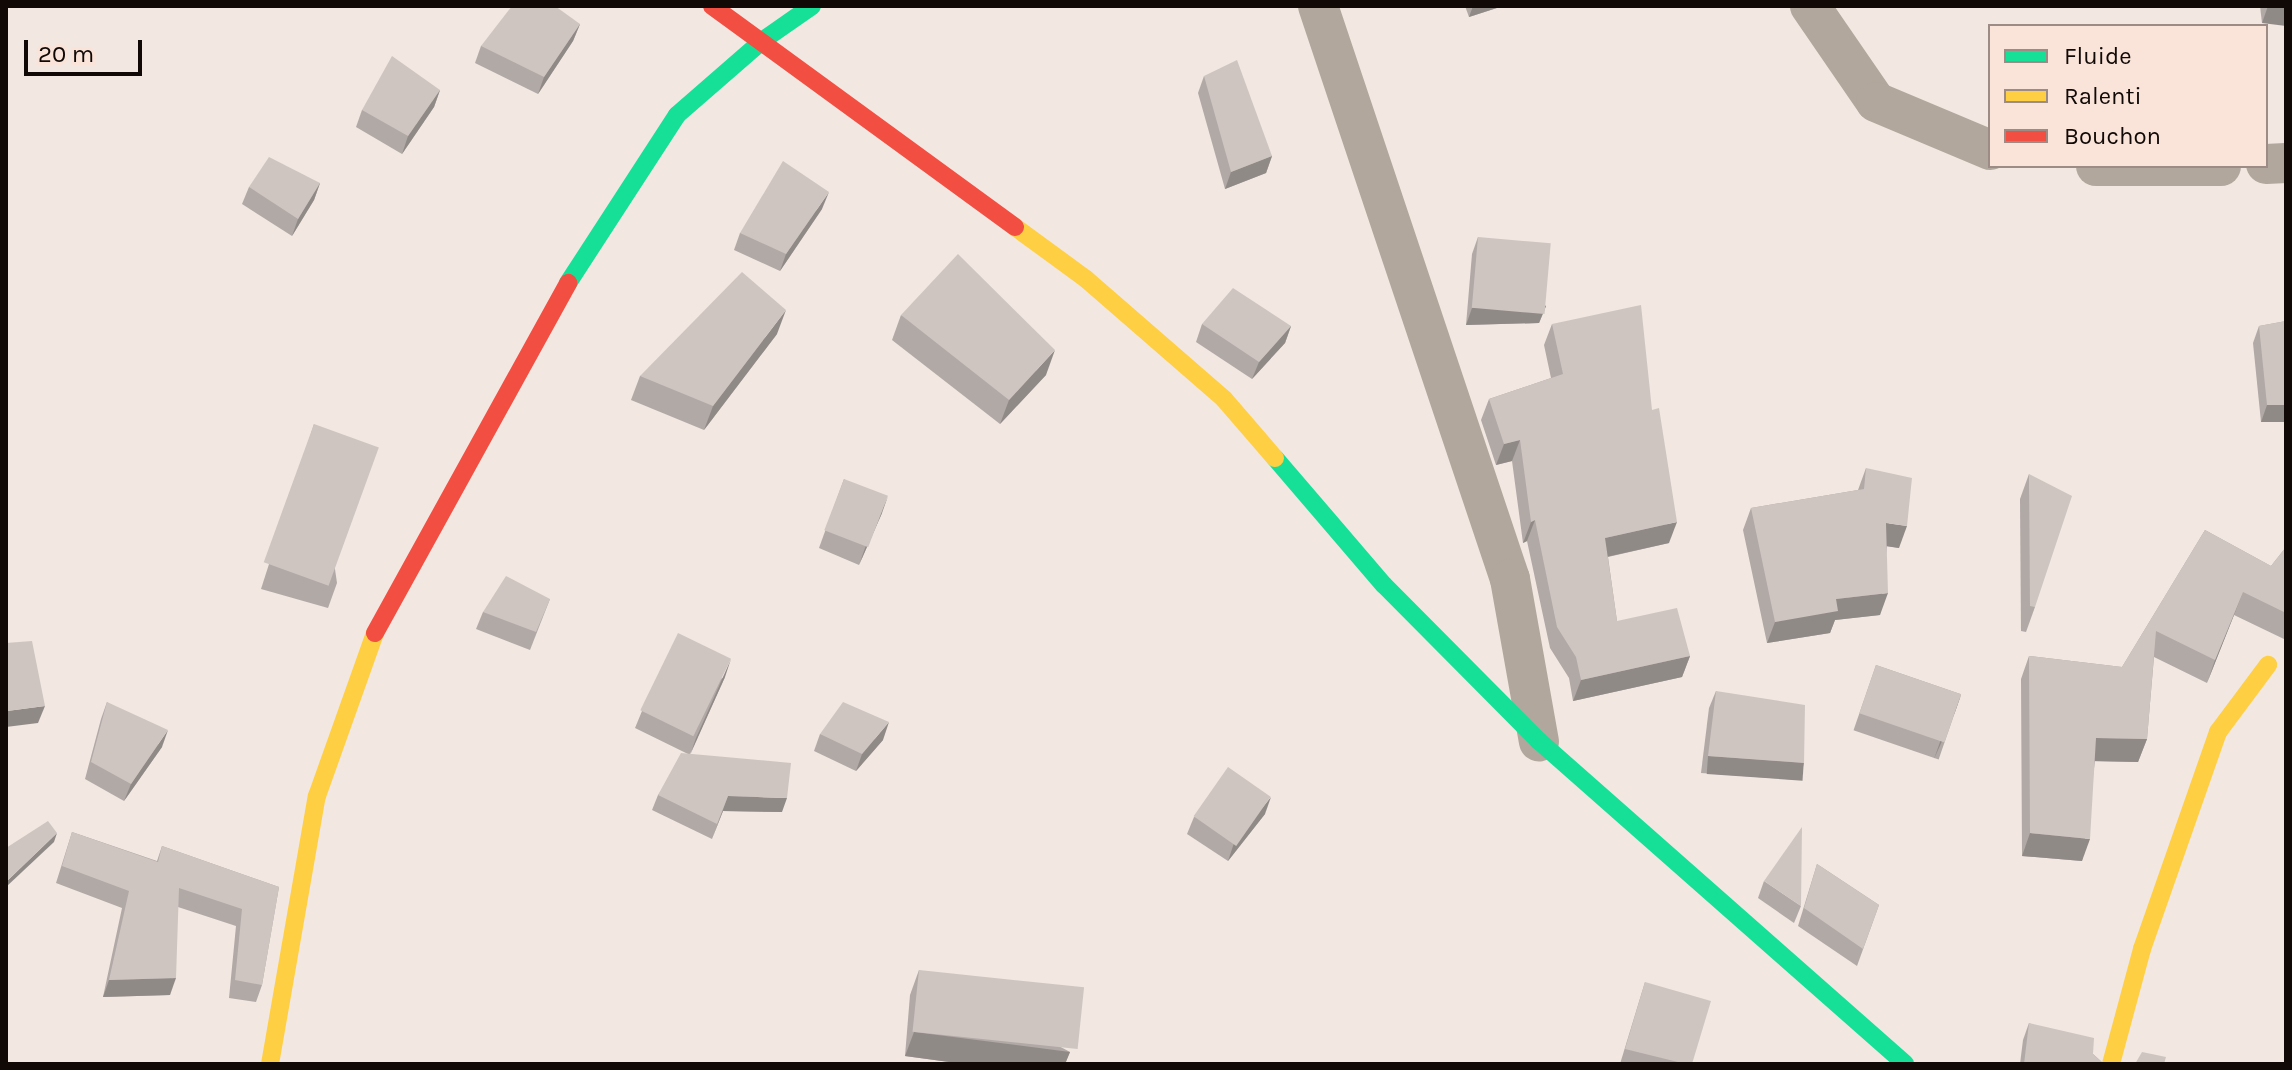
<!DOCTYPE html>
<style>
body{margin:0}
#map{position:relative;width:2292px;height:1070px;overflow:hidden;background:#f2e7e1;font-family:Karla,sans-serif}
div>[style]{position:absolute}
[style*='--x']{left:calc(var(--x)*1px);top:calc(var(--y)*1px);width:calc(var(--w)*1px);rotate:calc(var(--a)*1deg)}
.street>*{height:40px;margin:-20px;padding:0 20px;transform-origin:20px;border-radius:20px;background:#b1a79c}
.fast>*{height:18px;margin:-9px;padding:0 9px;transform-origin:9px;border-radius:9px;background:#16e098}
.slow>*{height:18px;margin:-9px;padding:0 9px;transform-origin:9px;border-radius:9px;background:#ffcf43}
.jam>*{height:18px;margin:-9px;padding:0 9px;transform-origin:9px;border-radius:9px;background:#f24e42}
.wall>*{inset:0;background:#b1a9a6;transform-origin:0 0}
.shaded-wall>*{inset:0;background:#908a87;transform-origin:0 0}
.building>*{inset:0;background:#cec5c1;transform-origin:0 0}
span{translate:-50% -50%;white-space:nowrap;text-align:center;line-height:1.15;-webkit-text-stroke:6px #fae4d9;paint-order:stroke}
.frame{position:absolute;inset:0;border:8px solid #100906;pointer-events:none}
.legend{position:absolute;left:1988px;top:24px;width:280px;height:144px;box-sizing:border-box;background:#fae4d9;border:2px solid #9c8c85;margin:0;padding:10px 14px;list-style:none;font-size:24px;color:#100906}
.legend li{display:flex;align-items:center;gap:16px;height:40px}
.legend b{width:40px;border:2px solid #9c8c85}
.scale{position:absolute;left:24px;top:40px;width:118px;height:36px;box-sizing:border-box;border:4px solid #100906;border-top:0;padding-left:10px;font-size:24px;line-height:28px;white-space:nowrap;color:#100906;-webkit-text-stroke:6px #fae4d9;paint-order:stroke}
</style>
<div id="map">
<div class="street">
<i style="--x:1318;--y:6;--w:604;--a:71.48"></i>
<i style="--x:1510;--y:579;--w:165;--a:79.9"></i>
<i style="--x:1810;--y:6;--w:116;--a:55.5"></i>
<i style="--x:1876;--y:102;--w:124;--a:22.8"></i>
<i style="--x:2266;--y:164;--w:20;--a:-3"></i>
<i style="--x:2096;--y:166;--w:125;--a:0"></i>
</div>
<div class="fast">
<i style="--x:568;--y:283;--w:200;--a:-57"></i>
<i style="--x:677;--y:115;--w:113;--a:-41"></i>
<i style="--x:762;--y:41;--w:61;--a:-35"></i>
<i style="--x:1275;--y:458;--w:167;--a:49.4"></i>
<i style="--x:1384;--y:585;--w:220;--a:45.2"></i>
<i style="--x:1539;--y:741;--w:488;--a:41.4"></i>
</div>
<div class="slow">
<i style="--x:1015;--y:227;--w:88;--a:36.2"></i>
<i style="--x:1086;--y:279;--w:183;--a:41"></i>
<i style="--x:1224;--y:399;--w:78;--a:49.2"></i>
<i style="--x:270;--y:1064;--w:272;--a:-80.1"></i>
<i style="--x:317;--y:796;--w:173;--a:-70.4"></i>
<i style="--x:2111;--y:1064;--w:119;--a:-74.9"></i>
<i style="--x:2142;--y:949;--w:230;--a:-70.7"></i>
<i style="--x:2218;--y:732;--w:84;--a:-53.3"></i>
</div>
<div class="jam">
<i style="--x:712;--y:6;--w:375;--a:36.1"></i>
<i style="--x:375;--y:633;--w:400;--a:-61.1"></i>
</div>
<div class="wall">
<i style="clip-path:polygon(1465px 6px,1503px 6px,1469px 17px)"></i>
<i style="clip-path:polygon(2260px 6px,2286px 6px,2262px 23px)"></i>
<i style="clip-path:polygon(580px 24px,573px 41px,538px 94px,475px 63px,481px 46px)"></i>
<i style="clip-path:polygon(1204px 76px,1272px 156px,1266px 173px,1225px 189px,1198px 93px)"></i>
<i style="clip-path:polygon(440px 90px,434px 107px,402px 154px,356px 127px,362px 110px)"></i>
<i style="clip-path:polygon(320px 183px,314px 200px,292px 236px,242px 204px,249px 187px)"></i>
<i style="clip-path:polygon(822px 209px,780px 271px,734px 250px,740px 233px)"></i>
<i style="clip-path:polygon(1478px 237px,1546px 306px,1539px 323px,1466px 325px,1472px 254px)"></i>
<i style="clip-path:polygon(901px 315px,1046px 375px,1000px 424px,892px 340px)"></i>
<i style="clip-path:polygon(2286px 321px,2286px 422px,2261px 422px,2253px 343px,2259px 326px)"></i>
<i style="clip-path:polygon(1202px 324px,1291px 326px,1285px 343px,1252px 379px,1196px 342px)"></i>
<i style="clip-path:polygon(1552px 324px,1652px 410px,1669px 543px,1608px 557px,1617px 621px,1690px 656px,1682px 677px,1573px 701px,1569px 678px,1550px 648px,1527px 541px,1523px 543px,1512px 461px,1496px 465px,1481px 420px,1489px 399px,1551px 378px,1544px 345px)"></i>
<i style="clip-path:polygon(777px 334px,704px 430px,631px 400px,640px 376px)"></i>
<i style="clip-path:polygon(314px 424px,337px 583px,328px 608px,261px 589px)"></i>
<i style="clip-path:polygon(1866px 468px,1899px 548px,1887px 546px,1880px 615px,1835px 620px,1830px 633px,1767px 643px,1743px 530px,1751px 508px,1858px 490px)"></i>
<i style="clip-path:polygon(2029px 474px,2035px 607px,2026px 632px,2021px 631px,2020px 499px)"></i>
<i style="clip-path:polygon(844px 479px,882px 513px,859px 565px,819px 548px)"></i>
<i style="clip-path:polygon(2205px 530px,2271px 566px,2286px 547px,2286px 640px,2234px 615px,2207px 683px,2154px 657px,2147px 739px,2138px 762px,2095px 761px,2082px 861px,2022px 856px,2021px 679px,2029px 656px,2122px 667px)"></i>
<i style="clip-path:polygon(550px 599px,530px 650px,476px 629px,483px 612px)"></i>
<i style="left:1876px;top:665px;width:90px;height:69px;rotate:19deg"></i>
<i style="clip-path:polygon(725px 677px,690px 754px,782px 812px,723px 811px,712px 839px,652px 810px,658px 795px,688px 754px,635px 728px,642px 711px)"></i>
<i style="clip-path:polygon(1716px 691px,1804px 763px,1798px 780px,1701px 773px,1709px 708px)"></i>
<i style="clip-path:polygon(107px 702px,162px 747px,124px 801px,85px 779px,101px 719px)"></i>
<i style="clip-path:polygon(820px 734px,883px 740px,856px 771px,814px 751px)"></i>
<i style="clip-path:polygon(1265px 814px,1228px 861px,1187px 834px,1194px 817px)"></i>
<i style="clip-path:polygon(72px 832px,157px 861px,162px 846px,279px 887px,262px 985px,256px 1002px,229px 998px,236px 926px,178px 907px,170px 995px,103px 997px,122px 908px,56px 883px)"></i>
<i style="clip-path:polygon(1817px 864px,1879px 905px,1857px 966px,1798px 926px)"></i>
<i style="clip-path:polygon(1764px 881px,1801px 906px,1794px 923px,1758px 898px)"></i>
<i style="clip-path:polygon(919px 970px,1070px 1052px,1065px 1064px,964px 1064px,905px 1056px,910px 995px)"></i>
<i style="clip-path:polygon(1645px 982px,1692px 1064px,1620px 1064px)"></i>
<i style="clip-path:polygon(2029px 1023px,2093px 1054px,2104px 1064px,2020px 1064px,2023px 1040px)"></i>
</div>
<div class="shaded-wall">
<i style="clip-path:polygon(1473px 6px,1503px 6px,1469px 17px)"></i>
<i style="clip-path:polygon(2268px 6px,2286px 8px,2286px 26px,2262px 23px)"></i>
<i style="clip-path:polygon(580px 24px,573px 41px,538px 94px,544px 77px)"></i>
<i style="clip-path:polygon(440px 90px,434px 107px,402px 154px,408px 136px)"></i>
<i style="clip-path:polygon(1272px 156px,1266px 173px,1225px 189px,1231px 172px)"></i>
<i style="clip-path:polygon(320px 183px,314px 200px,292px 236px,298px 219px)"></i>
<i style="clip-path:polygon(829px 192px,822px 209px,780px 271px,786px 254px)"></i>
<i style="clip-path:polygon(1546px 306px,1539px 323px,1466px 325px,1472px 308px)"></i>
<i style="clip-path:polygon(786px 310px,777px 334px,704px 430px,713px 406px)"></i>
<i style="clip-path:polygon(1291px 326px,1285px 343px,1252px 379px,1259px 362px)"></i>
<i style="clip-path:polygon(1055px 350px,1046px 375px,1000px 424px,1009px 400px)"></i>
<i style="clip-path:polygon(2267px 405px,2286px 405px,2286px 422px,2261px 422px)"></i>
<i style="clip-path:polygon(1520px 440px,1512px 461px,1496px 465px,1504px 444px)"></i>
<i style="clip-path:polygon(888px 496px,882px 513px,859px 565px,865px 548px)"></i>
<i style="clip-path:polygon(1535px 520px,1527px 541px,1523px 543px,1531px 522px)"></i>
<i style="clip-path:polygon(1677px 522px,1669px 543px,1597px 559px,1605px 538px)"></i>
<i style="clip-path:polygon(1886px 523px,1907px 526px,1899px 548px,1878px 545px)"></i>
<i style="clip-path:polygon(2243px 592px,2234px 615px,2207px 683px,2215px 660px)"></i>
<i style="clip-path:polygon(1888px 593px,1880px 615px,1835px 620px,1830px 633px,1767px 643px,1775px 622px,1836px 599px)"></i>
<i style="clip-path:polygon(1690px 656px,1682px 677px,1573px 701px,1581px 680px)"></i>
<i style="clip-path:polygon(731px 659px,725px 677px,690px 755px,696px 738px)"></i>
<i style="clip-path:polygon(1961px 695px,1955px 712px,1934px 759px,1940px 742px)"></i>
<i style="clip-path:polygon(45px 706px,38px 723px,6px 727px,7px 711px)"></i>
<i style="clip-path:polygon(889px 722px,883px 740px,856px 771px,862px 754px)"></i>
<i style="clip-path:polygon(168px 730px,162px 747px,124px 801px,131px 784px)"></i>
<i style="clip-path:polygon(2096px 738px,2147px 739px,2138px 762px,2088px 761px)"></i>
<i style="left:1708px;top:756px;width:96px;height:18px;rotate:4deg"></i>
<i style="clip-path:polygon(728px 796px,787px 798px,782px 812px,723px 811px,712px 839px)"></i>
<i style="clip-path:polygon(1271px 797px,1265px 814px,1228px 861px,1234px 843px)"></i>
<i style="clip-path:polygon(57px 833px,54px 842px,6px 887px,6px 882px)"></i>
<i style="clip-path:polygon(2030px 833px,2090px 839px,2082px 861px,2022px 856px)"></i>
<i style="clip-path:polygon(176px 978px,170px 995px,103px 997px,109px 980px)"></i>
<i style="clip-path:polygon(914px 1032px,1070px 1052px,1065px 1064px,964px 1064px,905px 1056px)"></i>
</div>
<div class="building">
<i style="clip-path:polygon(512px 6px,555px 6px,580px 24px,544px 77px,481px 46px)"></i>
<i style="clip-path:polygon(2268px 6px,2286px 6px,2286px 8px)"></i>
<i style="clip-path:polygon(392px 56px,440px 90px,408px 136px,362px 110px)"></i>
<i style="clip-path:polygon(1237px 60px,1272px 156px,1231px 172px,1204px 76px)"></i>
<i style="clip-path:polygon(269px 157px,320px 183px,298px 219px,249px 187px)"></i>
<i style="clip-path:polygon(783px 161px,829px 192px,786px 254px,740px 233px)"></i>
<i style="left:1478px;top:237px;width:73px;height:71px;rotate:5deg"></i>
<i style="clip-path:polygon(958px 254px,1055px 350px,1009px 400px,901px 315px)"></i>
<i style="clip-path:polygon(742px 272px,786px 310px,713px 406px,640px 376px)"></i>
<i style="clip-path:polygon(1233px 288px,1291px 326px,1259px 362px,1202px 324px)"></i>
<i style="clip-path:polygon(1641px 305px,1652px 410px,1659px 408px,1677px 522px,1605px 538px,1617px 621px,1677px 608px,1690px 656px,1581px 680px,1576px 657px,1557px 627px,1535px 520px,1531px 522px,1520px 440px,1504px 444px,1489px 399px,1563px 374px,1552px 324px)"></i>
<i style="clip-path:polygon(2286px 321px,2286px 405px,2267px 405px,2259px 326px)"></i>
<i style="left:314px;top:424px;width:69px;height:147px;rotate:20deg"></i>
<i style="clip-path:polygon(1866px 468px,1912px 478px,1907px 526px,1886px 523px,1888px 593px,1836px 599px,1838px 611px,1775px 622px,1751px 508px,1864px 489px)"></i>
<i style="clip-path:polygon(2029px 474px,2072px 496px,2035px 607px,2030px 606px)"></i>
<i style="left:844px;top:479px;width:47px;height:55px;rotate:21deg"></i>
<i style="clip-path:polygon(2205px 530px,2271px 566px,2286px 547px,2286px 613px,2243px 592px,2215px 660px,2156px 631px,2147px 739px,2096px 738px,2090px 839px,2030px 833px,2029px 656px,2122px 667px)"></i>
<i style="clip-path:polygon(506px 576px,550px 599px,536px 632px,483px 612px)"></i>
<i style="left:678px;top:633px;width:59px;height:86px;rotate:26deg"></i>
<i style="clip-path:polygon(32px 641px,45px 706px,7px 711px,6px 643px)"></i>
<i style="left:1876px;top:665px;width:90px;height:51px;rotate:19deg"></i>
<i style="clip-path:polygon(1716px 691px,1805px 705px,1804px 763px,1708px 756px)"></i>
<i style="clip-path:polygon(107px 702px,168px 730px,131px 784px,91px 762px)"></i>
<i style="clip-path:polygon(843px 702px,889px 722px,862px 754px,820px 734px)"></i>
<i style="clip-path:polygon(681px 753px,791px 763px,787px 798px,728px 796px,717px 824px,658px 795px)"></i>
<i style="left:1228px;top:767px;width:52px;height:60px;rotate:35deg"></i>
<i style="clip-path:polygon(48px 821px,57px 833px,6px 882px,6px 848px)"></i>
<i style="clip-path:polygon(1802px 827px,1801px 906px,1764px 881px)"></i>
<i style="clip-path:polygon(72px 832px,158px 862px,162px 846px,279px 887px,262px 985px,235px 980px,242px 909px,179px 888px,176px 978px,109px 980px,129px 891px,62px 866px)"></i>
<i style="clip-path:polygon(1817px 864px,1879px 905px,1863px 949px,1804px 908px)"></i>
<i style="left:919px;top:970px;width:166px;height:62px;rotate:6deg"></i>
<i style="clip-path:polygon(1645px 982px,1711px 1001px,1692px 1064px,1686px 1064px,1625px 1049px)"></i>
<i style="clip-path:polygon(2029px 1023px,2094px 1038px,2093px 1054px,2104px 1064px,2024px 1064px)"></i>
<i style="clip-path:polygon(2142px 1052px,2166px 1057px,2164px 1064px,2135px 1064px)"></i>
</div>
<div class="frame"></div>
<ul class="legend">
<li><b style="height:10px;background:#16e098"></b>Fluide</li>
<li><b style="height:10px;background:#ffcf43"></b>Ralenti</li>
<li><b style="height:10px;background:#f24e42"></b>Bouchon</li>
</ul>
<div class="scale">20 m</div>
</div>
